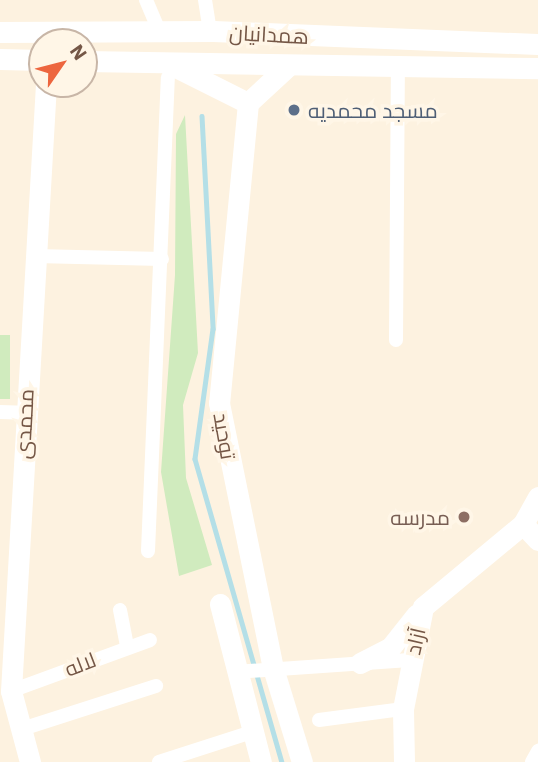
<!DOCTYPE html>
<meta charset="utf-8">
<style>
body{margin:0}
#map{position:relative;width:538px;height:762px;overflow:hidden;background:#fdf2e0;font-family:"IBM Plex Sans",Cairo,sans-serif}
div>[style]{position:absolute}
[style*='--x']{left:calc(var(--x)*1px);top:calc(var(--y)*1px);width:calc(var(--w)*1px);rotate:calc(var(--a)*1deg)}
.green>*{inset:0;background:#d0ebbe;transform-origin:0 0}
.stream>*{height:4.5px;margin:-2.25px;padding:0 2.25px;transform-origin:2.25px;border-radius:2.25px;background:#b4dfe7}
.street>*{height:14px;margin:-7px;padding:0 7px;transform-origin:7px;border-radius:7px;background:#fff}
.secondary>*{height:21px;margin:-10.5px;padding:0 10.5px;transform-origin:10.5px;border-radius:10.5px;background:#fff}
.dots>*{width:19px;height:19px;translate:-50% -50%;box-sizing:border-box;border:4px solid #fff6e7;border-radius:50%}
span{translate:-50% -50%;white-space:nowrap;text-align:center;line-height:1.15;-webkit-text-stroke:7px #fff6e7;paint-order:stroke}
.street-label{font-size:21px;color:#755746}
.service-label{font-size:21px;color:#4e5e75}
.left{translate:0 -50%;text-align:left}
.education-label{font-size:21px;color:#785e54}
.right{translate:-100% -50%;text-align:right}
.north{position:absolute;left:28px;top:28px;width:70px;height:70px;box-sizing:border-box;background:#fff6e7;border:2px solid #c8b6a7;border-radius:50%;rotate:55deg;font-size:19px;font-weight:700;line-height:28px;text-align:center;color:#755746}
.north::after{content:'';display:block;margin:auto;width:24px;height:32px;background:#ed663f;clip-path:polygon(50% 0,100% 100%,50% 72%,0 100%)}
</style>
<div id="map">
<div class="green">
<i style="clip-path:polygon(185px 115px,198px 353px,183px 405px,186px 478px,212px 565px,179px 576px,161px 472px,175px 275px,176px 134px)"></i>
<i style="left:0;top:335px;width:10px;height:64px"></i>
</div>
<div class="stream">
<i style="--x:202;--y:116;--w:213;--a:87"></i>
<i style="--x:213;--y:329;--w:131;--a:97.9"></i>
<i style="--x:195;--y:459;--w:315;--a:74"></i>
</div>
<div class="street">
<i style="--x:146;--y:0;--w:33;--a:67"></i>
<i style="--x:205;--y:0;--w:31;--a:81"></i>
<i style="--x:35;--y:256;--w:127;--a:1.4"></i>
<i style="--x:396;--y:340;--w:273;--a:-89.6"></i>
<i style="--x:0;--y:412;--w:24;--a:2"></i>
<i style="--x:148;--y:551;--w:474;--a:-87.6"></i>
<i style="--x:120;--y:610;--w:37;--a:79"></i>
<i style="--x:235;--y:672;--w:175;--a:-3.9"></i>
<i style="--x:11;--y:691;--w:148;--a:-20.1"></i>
<i style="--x:319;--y:720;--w:85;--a:-7.5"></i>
<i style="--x:22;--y:729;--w:141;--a:-17.8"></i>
<i style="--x:159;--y:762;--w:98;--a:-17.9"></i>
<i style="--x:532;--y:762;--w:13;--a:-61"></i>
</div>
<div class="secondary">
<i style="--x:0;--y:32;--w:213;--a:-0.3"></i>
<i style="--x:213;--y:31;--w:325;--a:2.3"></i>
<i style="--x:0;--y:59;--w:42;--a:1.4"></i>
<i style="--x:84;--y:61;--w:454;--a:0.9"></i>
<i style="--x:172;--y:65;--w:85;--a:26.6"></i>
<i style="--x:289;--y:65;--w:56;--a:137.2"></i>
<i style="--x:248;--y:103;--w:301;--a:95.5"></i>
<i style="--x:219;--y:403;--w:270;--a:78.5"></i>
<i style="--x:273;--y:668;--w:98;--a:72.9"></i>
<i style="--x:538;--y:497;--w:31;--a:119"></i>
<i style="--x:523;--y:524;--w:22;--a:47"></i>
<i style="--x:220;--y:604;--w:163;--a:75.5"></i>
<i style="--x:360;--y:663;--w:34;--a:-27"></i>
<i style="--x:390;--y:648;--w:43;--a:-51.5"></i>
<i style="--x:30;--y:762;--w:73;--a:-105"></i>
<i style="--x:11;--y:691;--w:608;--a:-86.7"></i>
<i style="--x:404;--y:762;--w:53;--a:-91.1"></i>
<i style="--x:403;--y:709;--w:104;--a:-78.9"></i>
<i style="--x:423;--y:607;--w:130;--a:-39.7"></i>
</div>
<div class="dots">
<i style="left:294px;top:110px;background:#5c6f8a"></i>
<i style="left:464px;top:517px;background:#8d6e63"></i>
</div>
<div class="street-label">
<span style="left:269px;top:34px;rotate:3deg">همدانیان</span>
<span style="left:24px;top:424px;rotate:-87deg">محمدی</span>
<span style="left:225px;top:436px;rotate:80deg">توحید</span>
<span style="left:415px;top:641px;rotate:-77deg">آزاد</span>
<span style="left:80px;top:664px;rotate:-21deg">لاله</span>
</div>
<div class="service-label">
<span class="left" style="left:308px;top:110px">مسجد محمدیه</span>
</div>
<div class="education-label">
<span class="right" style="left:450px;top:517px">مدرسه</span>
</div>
<div class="north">N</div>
</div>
